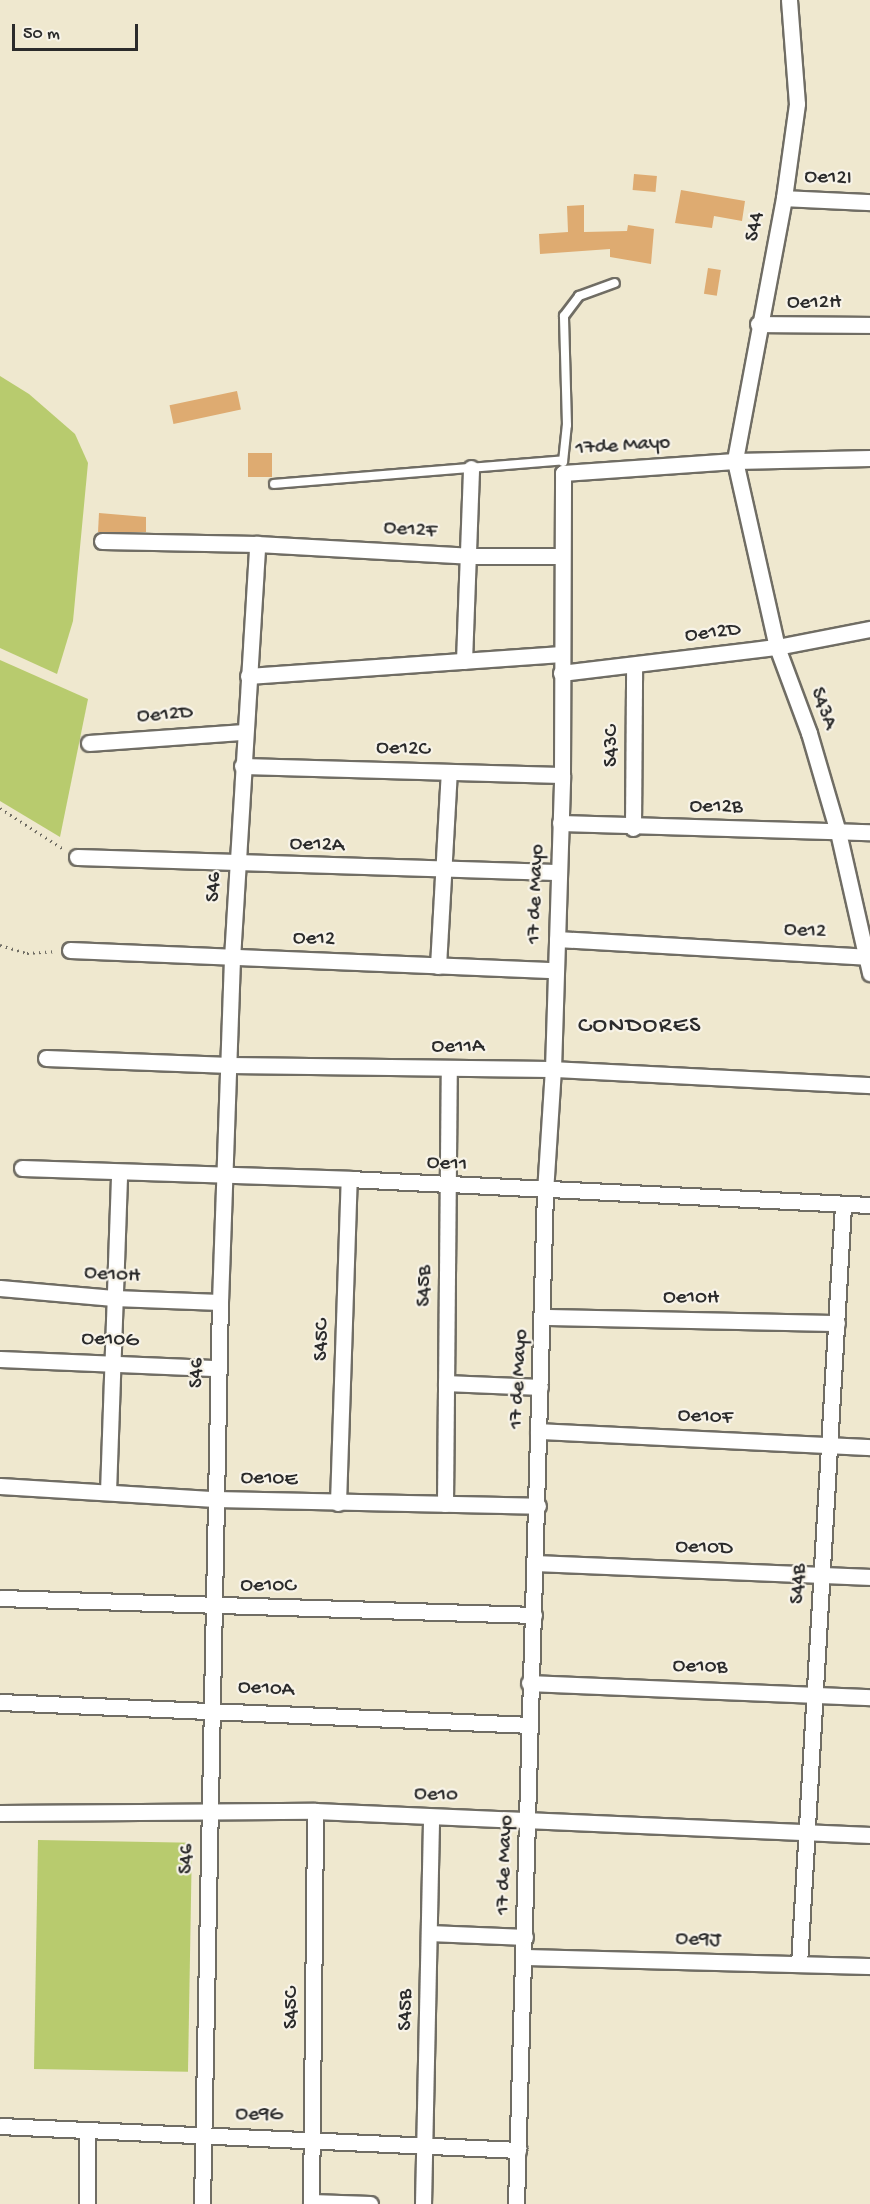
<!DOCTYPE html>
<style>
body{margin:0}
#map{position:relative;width:870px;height:2204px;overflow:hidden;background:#efe8cf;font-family:"Gochi Hand",sans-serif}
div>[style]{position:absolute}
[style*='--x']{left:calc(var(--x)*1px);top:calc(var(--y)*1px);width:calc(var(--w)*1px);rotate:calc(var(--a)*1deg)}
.green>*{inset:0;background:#b8cb6e;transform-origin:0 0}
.building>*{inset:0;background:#deab71;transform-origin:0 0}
.path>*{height:3px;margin-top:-1.5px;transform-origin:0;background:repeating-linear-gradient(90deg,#706d64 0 1.5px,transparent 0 6px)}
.roads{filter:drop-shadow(2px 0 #706d64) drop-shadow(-2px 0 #706d64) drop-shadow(0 2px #706d64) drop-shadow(0 -2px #706d64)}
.service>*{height:8px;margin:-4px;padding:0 4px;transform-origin:4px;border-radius:4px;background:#fff}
.minor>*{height:15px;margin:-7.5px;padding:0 7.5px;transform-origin:7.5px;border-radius:7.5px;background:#fff}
span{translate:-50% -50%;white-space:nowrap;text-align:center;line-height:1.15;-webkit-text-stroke:4.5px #f7f3e8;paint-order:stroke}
.street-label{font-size:21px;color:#2b2b2b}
.quarter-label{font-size:24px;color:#2b2b2b;letter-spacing:1.5px}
.scale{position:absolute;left:12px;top:24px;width:126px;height:27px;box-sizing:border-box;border:3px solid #2b2b2b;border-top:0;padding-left:8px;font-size:18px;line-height:21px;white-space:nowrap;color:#2b2b2b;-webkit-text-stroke:4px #f7f3e8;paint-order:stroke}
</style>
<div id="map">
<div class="green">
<i style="clip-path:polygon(0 376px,29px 394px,75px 434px,88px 463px,73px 621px,57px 674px,0 648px)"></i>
<i style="clip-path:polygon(0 660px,88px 699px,60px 837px,0 801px)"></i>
<i style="left:38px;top:1840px;width:154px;height:229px;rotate:1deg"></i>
</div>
<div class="building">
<i style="left:634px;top:174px;width:23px;height:16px;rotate:5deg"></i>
<i style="clip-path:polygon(681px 190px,745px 201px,742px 221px,714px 216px,712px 228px,675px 223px)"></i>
<i style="clip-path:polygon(584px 205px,584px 232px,627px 231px,628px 225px,654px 229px,651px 264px,610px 257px,610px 249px,540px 254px,539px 234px,568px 232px,567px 206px)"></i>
<i style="left:708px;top:268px;width:13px;height:26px;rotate:9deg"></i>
<i style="left:237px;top:391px;width:19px;height:69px;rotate:78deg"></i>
<i style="left:248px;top:453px;width:24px;height:24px"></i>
<i style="clip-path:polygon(99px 513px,146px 517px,146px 532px,98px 532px)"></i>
</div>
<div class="path">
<i style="--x:0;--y:808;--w:77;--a:32.9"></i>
<i style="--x:0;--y:945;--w:28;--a:17"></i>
<i style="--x:27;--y:953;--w:30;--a:-4"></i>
</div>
<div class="roads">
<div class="service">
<i style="--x:563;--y:462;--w:37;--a:-84"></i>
<i style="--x:567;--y:425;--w:109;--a:-91.6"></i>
<i style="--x:564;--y:316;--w:25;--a:-53"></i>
<i style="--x:579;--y:296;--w:38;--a:-20"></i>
<i style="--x:274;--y:484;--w:290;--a:-4.7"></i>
</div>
<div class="minor">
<i style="--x:789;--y:0;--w:104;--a:85.6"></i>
<i style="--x:797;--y:104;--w:95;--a:97.9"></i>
<i style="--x:784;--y:198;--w:268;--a:100.6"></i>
<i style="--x:735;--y:461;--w:191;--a:77.3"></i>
<i style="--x:777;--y:647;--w:92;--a:69.6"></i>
<i style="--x:809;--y:733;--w:103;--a:73.7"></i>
<i style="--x:838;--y:832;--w:145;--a:77.2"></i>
<i style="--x:784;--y:198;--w:86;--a:2.7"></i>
<i style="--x:758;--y:324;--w:112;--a:0.5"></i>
<i style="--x:102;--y:541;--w:155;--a:1.1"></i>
<i style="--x:257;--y:544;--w:212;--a:3.2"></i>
<i style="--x:469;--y:556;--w:92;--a:0"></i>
<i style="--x:464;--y:661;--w:193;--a:-87.9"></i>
<i style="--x:561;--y:673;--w:218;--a:-6.9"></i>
<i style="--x:777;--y:647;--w:95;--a:-11"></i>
<i style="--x:248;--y:676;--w:314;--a:-4"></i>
<i style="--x:89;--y:743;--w:155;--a:-4.1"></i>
<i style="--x:242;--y:766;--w:320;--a:1.6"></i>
<i style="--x:560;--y:823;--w:310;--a:1.7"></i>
<i style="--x:633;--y:828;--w:163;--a:-89.6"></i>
<i style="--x:77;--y:857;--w:479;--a:1.8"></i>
<i style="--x:557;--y:939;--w:314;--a:3.3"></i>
<i style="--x:70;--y:950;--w:485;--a:2.4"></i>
<i style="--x:438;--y:966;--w:194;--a:-86.8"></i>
<i style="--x:46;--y:1058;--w:184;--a:2.2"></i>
<i style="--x:230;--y:1065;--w:323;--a:0.7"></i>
<i style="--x:553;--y:1069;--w:317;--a:2.9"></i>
<i style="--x:22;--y:1168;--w:327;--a:1.9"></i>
<i style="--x:349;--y:1179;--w:522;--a:2.86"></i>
<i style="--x:0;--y:1288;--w:114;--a:5"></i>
<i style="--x:114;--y:1298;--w:106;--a:2.2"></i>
<i style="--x:544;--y:1317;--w:293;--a:1.2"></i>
<i style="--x:0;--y:1359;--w:219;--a:2.4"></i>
<i style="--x:446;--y:1383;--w:94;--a:2.4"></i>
<i style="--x:538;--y:1431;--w:332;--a:2.8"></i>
<i style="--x:0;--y:1486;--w:215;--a:3.5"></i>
<i style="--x:215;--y:1499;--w:323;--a:1.2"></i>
<i style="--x:108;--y:1492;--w:319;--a:-88"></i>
<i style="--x:338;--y:1503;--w:324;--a:-88.1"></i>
<i style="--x:445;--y:1504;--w:435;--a:-89.5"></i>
<i style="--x:536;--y:1563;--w:334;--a:2.4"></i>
<i style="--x:0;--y:1598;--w:534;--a:1.82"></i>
<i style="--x:529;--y:1683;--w:341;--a:2.4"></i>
<i style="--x:0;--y:1702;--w:530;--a:2.48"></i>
<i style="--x:0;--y:1813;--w:315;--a:-0.4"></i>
<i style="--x:315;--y:1811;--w:556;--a:2.48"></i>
<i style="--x:430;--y:1933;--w:95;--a:2.4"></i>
<i style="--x:524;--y:1957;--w:346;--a:1.5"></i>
<i style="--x:799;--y:1964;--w:760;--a:-86.68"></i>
<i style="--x:0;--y:2126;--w:519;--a:2.65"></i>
<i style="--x:87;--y:2131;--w:73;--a:90"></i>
<i style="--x:311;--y:2202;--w:59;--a:1.9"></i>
<i style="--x:202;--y:2204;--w:902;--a:-88.86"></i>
<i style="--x:220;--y:1302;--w:344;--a:-88"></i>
<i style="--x:232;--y:958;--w:415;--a:-86.5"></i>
<i style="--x:311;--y:2204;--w:393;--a:-89.4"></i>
<i style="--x:423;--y:2204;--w:387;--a:-88.8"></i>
<i style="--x:516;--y:2204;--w:1012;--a:-88.36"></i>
<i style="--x:545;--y:1192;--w:123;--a:-86.3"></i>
<i style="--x:553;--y:1069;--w:294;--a:-88.2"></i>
<i style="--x:562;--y:775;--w:302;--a:-89.8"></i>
<i style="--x:563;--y:473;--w:172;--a:-4"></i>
<i style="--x:735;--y:461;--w:135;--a:-1.3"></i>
</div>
</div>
<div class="street-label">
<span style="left:828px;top:179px;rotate:2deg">Oe12I</span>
<span style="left:756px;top:227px;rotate:-78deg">S44</span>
<span style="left:814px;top:304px">Oe12H</span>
<span style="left:623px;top:447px;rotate:-4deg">17de Mayo</span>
<span style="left:410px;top:531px;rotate:4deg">Oe12F</span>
<span style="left:713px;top:634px;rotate:-7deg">Oe12D</span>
<span style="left:822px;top:709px;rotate:70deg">S43A</span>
<span style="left:165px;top:716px;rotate:-4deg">Oe12D</span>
<span style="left:613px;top:746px;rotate:-90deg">S43C</span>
<span style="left:403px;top:750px;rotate:2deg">Oe12C</span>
<span style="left:716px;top:808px;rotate:1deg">Oe12B</span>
<span style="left:317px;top:846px;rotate:2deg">Oe12A</span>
<span style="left:215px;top:887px;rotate:-87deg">S46</span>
<span style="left:537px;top:894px;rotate:-88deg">17 de Mayo</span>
<span style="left:805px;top:932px;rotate:3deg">Oe12</span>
<span style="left:314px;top:940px;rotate:2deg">Oe12</span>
<span style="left:458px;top:1048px">Oe11A</span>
<span style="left:447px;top:1165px;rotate:4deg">Oe11</span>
<span style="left:112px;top:1276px;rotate:4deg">Oe10H</span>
<span style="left:426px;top:1286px;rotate:-89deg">S45B</span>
<span style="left:691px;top:1299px;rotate:1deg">Oe10H</span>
<span style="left:323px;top:1340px;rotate:-88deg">S45C</span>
<span style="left:110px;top:1341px;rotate:2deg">Oe10G</span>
<span style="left:198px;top:1373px;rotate:-88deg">S46</span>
<span style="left:520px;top:1379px;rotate:-87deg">17 de Mayo</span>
<span style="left:705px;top:1418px;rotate:3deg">Oe10F</span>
<span style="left:269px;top:1480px;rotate:2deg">Oe10E</span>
<span style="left:704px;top:1549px;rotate:2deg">Oe10D</span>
<span style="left:800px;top:1584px;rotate:-87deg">S44B</span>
<span style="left:268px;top:1587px;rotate:1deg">Oe10C</span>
<span style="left:700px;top:1668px;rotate:2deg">Oe10B</span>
<span style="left:266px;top:1690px;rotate:3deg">Oe10A</span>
<span style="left:436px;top:1796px;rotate:2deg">Oe10</span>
<span style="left:188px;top:1859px;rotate:-88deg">S46</span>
<span style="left:506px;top:1865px;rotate:-88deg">17 de Mayo</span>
<span style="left:698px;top:1941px;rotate:2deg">Oe9J</span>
<span style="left:293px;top:2008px;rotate:-90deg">S45C</span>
<span style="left:407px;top:2010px;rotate:-89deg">S45B</span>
<span style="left:259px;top:2116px;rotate:1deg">Oe9G</span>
</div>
<div class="quarter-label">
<span style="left:640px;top:1027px">CONDORES</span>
</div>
<div class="scale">50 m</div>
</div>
